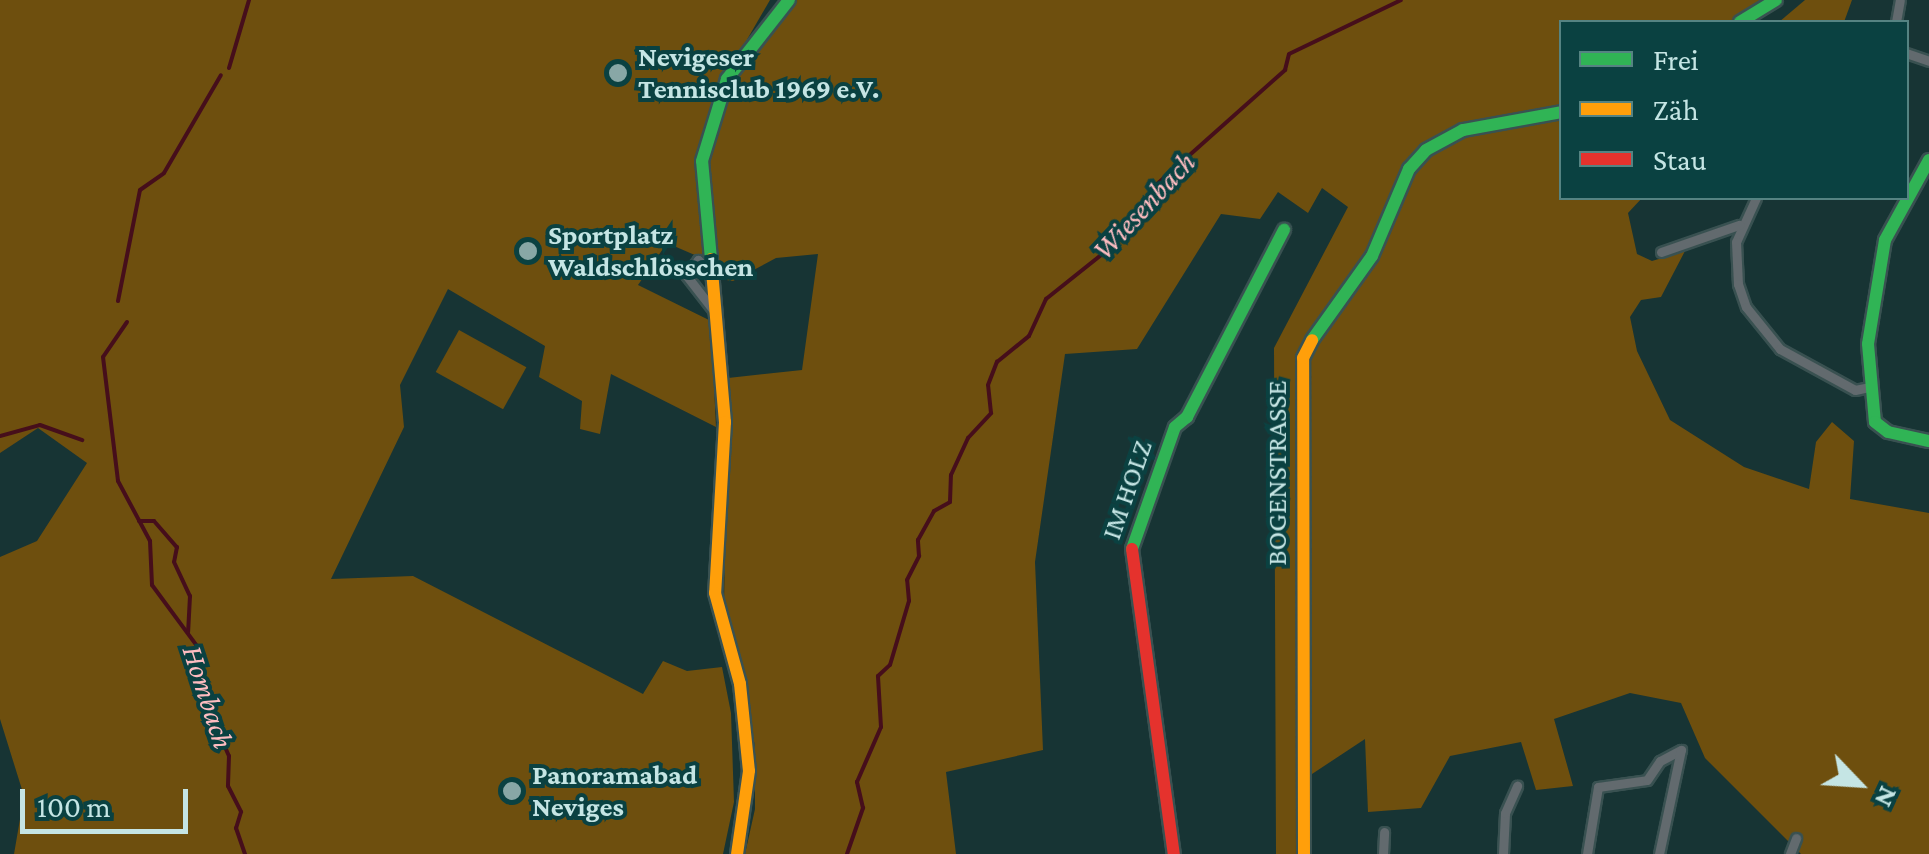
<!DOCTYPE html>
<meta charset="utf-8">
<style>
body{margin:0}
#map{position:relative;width:1929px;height:854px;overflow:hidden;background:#173434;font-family:"Crimson Pro",serif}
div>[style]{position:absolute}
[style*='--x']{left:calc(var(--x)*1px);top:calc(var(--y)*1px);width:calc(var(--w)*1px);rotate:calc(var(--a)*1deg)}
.green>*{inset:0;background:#6e4f0e;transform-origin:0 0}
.stream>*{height:4px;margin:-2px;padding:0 2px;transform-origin:2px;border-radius:2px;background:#460e1b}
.roads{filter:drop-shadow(2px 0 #395151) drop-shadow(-2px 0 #395151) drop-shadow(0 2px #395151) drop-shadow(0 -2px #395151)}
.street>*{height:9px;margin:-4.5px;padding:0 4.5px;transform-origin:4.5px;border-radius:4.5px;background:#626a6e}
.fast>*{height:12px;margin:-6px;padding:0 6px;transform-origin:6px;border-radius:6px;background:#30b455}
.slow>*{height:12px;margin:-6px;padding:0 6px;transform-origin:6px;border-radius:6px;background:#ff9f0a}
.jam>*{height:12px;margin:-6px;padding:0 6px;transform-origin:6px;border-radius:6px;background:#e5322d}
.dots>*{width:28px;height:28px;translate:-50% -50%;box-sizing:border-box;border:5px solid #0a4141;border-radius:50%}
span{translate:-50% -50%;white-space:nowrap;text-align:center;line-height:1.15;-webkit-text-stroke:8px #0a4141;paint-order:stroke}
.poi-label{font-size:28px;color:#c5e5e4;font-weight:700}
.left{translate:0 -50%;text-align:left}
.street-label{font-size:28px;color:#c5e5e4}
.water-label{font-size:30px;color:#fdbcc0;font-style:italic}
.legend{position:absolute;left:1559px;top:20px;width:350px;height:180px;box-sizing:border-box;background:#0a4141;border:2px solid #558382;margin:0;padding:12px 18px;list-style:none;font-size:30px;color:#c5e5e4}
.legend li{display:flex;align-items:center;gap:20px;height:50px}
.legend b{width:50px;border:2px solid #558382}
.north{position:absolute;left:1809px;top:734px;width:100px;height:100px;-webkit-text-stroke:8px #0a4141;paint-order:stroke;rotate:115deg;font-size:28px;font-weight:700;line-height:40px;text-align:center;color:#c5e5e4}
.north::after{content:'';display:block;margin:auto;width:35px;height:45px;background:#c5e5e4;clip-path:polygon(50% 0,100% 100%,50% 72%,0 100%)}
.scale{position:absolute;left:20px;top:789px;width:168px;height:45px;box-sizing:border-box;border:5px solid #c5e5e4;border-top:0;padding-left:12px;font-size:30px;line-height:35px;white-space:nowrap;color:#c5e5e4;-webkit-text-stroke:8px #0a4141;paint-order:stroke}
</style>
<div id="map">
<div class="green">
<i style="clip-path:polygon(0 0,770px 0,719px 88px,697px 157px,704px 259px,667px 243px,638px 285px,711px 321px,716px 427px,611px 374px,600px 434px,580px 429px,582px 401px,539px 377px,545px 346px,448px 289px,400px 385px,404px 427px,331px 579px,413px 576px,643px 694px,663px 661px,687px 671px,722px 667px,731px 713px,734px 802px,723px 854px,14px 854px,24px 796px,0 719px,0 557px,37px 541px,87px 463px,38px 428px,0 453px)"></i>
<i style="clip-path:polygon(795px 0,1764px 0,1746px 13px,1749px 22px,1562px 22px,1562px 198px,1642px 198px,1628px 213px,1637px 254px,1652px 261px,1685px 251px,1661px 297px,1641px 300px,1630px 317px,1637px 351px,1670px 420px,1744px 467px,1809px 489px,1816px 442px,1832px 422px,1854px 441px,1850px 499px,1929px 513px,1929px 854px,1801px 854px,1705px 758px,1681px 703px,1630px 693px,1554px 719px,1573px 786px,1536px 790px,1521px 742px,1450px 756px,1421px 808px,1368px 812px,1365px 739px,1312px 774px,1312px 854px,1276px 854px,1274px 348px,1348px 207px,1322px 188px,1308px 213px,1278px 192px,1260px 219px,1221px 214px,1137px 349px,1065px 354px,1035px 562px,1043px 750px,946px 772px,956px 854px,745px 854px,755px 809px,755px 746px,724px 605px,728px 378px,802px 370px,818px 254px,776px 258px,733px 281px,720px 279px,709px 160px,739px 68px)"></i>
<i style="clip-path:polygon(1805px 0,1852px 0,1844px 22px,1779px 22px)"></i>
<i style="left:459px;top:330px;width:77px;height:48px;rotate:29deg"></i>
</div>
<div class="stream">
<i style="--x:229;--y:68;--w:71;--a:-73.6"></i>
<i style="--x:118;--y:301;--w:113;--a:-78.8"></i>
<i style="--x:140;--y:190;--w:29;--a:-35"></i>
<i style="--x:164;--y:173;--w:113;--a:-59.8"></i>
<i style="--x:127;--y:322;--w:42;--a:124.4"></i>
<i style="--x:103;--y:357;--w:125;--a:83.1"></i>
<i style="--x:118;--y:481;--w:68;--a:61.9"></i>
<i style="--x:150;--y:541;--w:44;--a:87.4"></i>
<i style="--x:152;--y:585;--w:76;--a:53.6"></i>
<i style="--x:197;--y:646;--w:68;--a:79"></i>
<i style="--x:210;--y:713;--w:47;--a:66.2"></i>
<i style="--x:229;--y:756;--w:30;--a:92"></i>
<i style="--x:228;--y:786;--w:29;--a:63"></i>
<i style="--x:241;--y:812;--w:17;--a:107"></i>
<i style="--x:236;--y:828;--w:28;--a:71"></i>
<i style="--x:0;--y:436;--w:41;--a:-15.4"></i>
<i style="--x:40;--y:425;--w:45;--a:19.7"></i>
<i style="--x:139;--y:521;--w:15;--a:0"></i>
<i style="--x:154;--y:521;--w:35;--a:49"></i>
<i style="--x:177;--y:547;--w:15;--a:101"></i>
<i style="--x:174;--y:562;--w:38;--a:65"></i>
<i style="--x:190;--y:596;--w:36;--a:93"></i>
<i style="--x:847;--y:854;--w:49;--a:-70.8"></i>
<i style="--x:863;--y:808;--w:27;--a:-103"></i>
<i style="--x:857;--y:782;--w:60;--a:-66.4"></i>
<i style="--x:881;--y:727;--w:51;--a:-93.4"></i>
<i style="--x:878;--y:676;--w:16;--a:-43"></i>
<i style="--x:890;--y:665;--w:67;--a:-73.5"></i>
<i style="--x:909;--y:601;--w:21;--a:-95"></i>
<i style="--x:907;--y:580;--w:27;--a:-63"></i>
<i style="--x:919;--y:556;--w:16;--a:-94"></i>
<i style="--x:918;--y:540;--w:33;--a:-61"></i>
<i style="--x:934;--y:511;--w:18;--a:-29"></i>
<i style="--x:950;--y:502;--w:27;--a:-88"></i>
<i style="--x:951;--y:475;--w:41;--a:-65.3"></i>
<i style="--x:968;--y:438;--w:34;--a:-47"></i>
<i style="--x:991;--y:413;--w:28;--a:-96"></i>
<i style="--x:988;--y:385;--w:25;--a:-69"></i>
<i style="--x:997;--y:362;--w:41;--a:-39.1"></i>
<i style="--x:1029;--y:336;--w:41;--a:-65.3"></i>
<i style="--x:1046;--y:299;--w:82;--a:-38.6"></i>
<i style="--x:1110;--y:248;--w:25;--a:-63"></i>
<i style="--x:1121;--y:226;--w:28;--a:-35"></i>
<i style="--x:1144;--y:210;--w:28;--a:-64"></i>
<i style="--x:1156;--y:185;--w:173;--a:-41.7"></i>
<i style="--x:1285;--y:70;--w:16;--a:-76"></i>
<i style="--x:1289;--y:54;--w:124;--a:-25.7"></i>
</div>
<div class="roads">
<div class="street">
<i style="--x:1896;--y:22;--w:22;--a:-80"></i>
<i style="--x:1906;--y:53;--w:24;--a:19"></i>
<i style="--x:1756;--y:198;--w:48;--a:114.4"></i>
<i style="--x:1736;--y:242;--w:42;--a:87.3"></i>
<i style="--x:1738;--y:284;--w:24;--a:71"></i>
<i style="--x:1746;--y:307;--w:54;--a:51"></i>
<i style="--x:1780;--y:349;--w:85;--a:28.7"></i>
<i style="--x:1855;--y:390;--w:14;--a:-12"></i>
<i style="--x:1661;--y:252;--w:83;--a:-19.1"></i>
<i style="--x:711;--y:272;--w:18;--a:-137"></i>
<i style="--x:698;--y:260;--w:19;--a:129"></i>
<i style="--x:686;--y:275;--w:46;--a:52.1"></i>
<i style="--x:1383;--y:854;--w:22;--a:-87"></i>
<i style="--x:1503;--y:854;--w:41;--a:-87.2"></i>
<i style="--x:1505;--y:813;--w:30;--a:-66"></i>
<i style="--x:1587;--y:854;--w:68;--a:-80.7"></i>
<i style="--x:1598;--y:787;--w:49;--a:-8.1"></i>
<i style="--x:1647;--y:780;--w:23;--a:-56"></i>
<i style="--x:1660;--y:761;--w:24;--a:-28"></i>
<i style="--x:1659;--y:854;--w:106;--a:-78.1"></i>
<i style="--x:1790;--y:854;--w:17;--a:-69"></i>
</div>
<div class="fast">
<i style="--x:1740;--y:22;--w:42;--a:-31.4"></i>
<i style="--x:1929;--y:160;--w:91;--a:118.8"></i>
<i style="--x:1885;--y:240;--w:105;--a:99.3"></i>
<i style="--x:1868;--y:344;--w:78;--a:84.9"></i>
<i style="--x:1875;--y:422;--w:16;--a:38"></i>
<i style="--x:1888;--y:432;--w:42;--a:12.4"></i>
<i style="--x:711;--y:259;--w:98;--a:-95.2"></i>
<i style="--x:702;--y:161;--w:86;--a:-73"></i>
<i style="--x:727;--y:79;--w:100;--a:-51.9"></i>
<i style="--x:1312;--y:340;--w:103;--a:-54.5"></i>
<i style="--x:1372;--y:256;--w:95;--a:-67"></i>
<i style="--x:1409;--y:169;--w:25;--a:-48"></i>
<i style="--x:1426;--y:150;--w:42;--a:-28.4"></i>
<i style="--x:1463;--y:130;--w:101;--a:-10.3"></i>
<i style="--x:1132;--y:549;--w:129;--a:-70.6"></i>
<i style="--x:1175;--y:427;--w:16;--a:-40"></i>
<i style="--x:1187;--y:417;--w:211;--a:-62.6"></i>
</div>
<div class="slow">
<i style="--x:711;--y:259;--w:164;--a:85.1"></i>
<i style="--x:725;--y:422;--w:171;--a:93.3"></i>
<i style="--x:715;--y:593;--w:94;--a:74.6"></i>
<i style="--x:740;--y:684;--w:87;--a:84.1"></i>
<i style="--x:749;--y:771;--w:84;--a:98.2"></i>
<i style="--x:1304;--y:854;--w:496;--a:-90.1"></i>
<i style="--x:1303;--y:358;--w:20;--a:-63"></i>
</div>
<div class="jam">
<i style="--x:1132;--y:549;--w:308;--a:82.2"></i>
</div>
</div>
<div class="dots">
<i style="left:618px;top:73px;background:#88a7a6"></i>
<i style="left:528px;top:251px;background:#88a7a6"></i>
<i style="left:512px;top:791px;background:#88a7a6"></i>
</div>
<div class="poi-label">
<span class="left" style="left:638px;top:73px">Nevigeser<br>Tennisclub 1969 e.V.</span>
<span class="left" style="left:548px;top:251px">Sportplatz<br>Waldschlösschen</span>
<span class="left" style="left:532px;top:791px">Panoramabad<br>Neviges</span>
</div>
<div class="street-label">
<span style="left:1277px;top:473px;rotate:-90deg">BOGENSTRASSE</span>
<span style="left:1127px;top:490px;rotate:-71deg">IM HOLZ</span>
</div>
<div class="water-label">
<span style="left:1144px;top:206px;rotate:-47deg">Wiesenbach</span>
<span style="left:208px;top:697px;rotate:72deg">Hombach</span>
</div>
<ul class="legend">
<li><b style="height:12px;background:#30b455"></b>Frei</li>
<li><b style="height:12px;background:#ff9f0a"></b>Zäh</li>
<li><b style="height:12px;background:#e5322d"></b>Stau</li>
</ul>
<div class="north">N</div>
<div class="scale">100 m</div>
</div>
